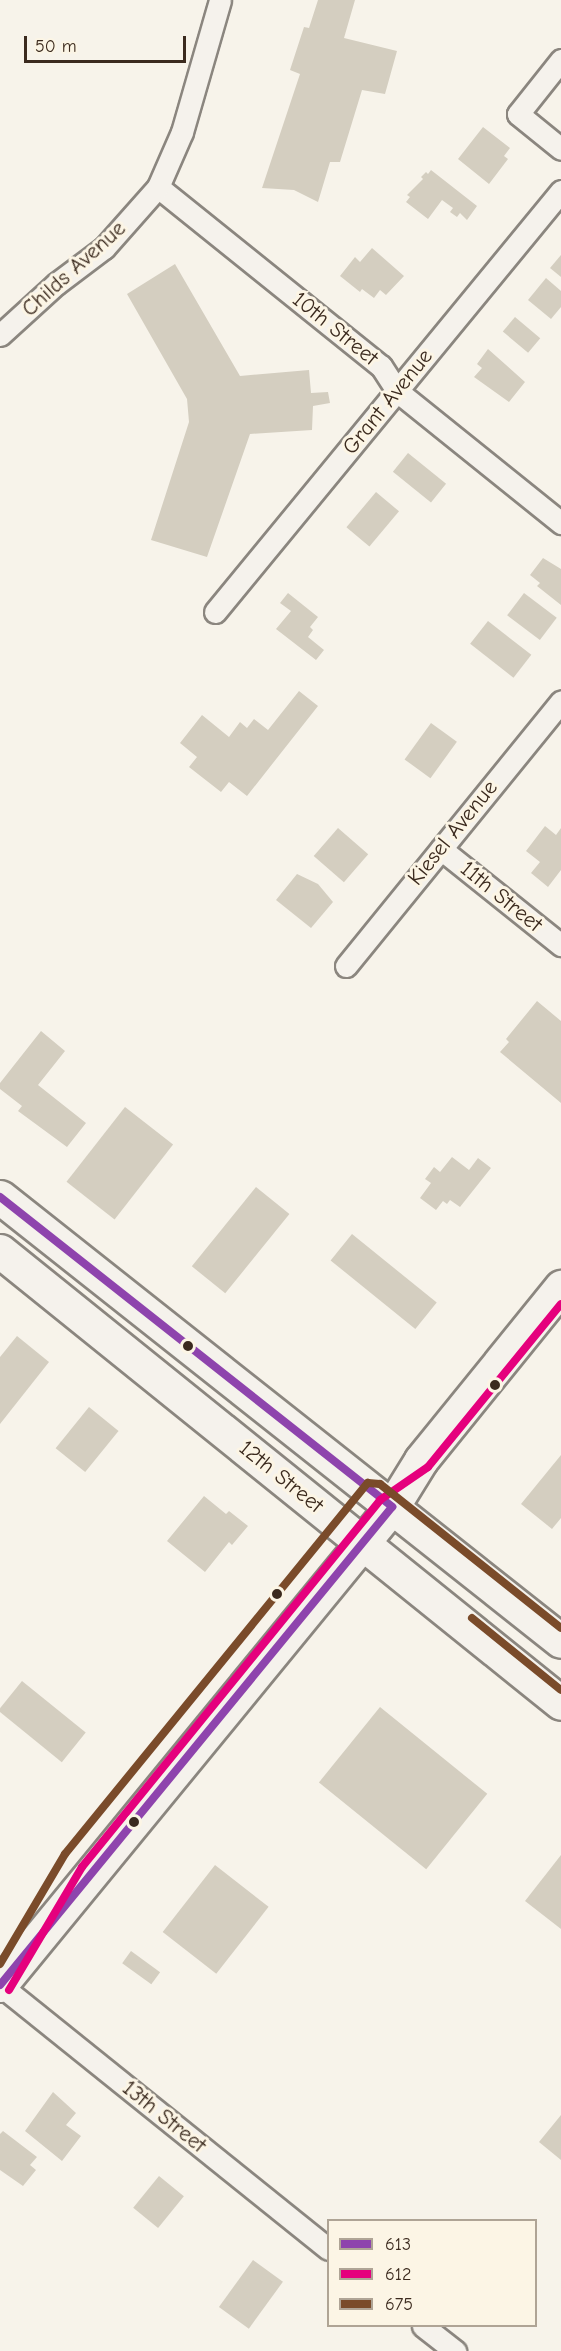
<!DOCTYPE html>
<style>
body{margin:0}
#map{position:relative;width:561px;height:2351px;overflow:hidden;background:#f7f3ea;font-family:"Comic Neue",sans-serif}
div>[style]{position:absolute}
[style*='--x']{left:calc(var(--x)*1px);top:calc(var(--y)*1px);width:calc(var(--w)*1px);rotate:calc(var(--a)*1deg)}
.building>*{inset:0;background:#d4cec0;transform-origin:0 0}
.roads{filter:drop-shadow(2px 0 #8b867f) drop-shadow(-2px 0 #8b867f) drop-shadow(0 2px #8b867f) drop-shadow(0 -2px #8b867f)}
.minor>*{height:21px;margin:-10.5px;padding:0 10.5px;transform-origin:10.5px;border-radius:10.5px;background:#f5f2ec}
.primary>*{height:33px;margin:-16.5px;padding:0 16.5px;transform-origin:16.5px;border-radius:16.5px;background:#f5f2ec}
.bus-1>*{height:8px;margin:-4px;padding:0 4px;transform-origin:4px;border-radius:4px;background:#8e44ad}
.bus-2>*{height:8px;margin:-4px;padding:0 4px;transform-origin:4px;border-radius:4px;background:#e5007d}
.bus-3>*{height:8px;margin:-4px;padding:0 4px;transform-origin:4px;border-radius:4px;background:#7a4b2a}
.dots>*{width:16px;height:16px;translate:-50% -50%;box-sizing:border-box;border:3px solid #fcf5e5;border-radius:50%}
span{translate:-50% -50%;white-space:nowrap;text-align:center;line-height:1.15;-webkit-text-stroke:6px #fcf5e5;paint-order:stroke}
.street-label{font-size:22px;color:#3b2a1e}
.legend{position:absolute;left:327px;top:2219px;width:210px;height:108px;box-sizing:border-box;background:#fcf5e5;border:2px solid #afa495;margin:0;padding:8px 10px;list-style:none;font-size:18px;color:#3b2a1e}
.legend li{display:flex;align-items:center;gap:12px;height:30px}
.legend b{width:30px;border:2px solid #afa495}
.scale{position:absolute;left:24px;top:36px;width:162px;height:27px;box-sizing:border-box;border:3px solid #3b2a1e;border-top:0;padding-left:8px;font-size:18px;line-height:21px;white-space:nowrap;color:#3b2a1e;-webkit-text-stroke:4px #fcf5e5;paint-order:stroke}
</style>
<div id="map">
<div class="building">
<i style="clip-path:polygon(318px 0,355px 0,344px 38px,397px 51px,385px 94px,362px 90px,340px 162px,330px 162px,318px 202px,294px 190px,262px 188px,300px 74px,290px 70px,304px 27px,309px 28px)"></i>
<i style="clip-path:polygon(483px 127px,510px 148px,504px 156px,508px 159px,489px 184px,458px 159px)"></i>
<i style="clip-path:polygon(431px 170px,477px 206px,467px 220px,460px 213px,457px 217px,450px 212px,453px 208px,442px 200px,428px 219px,406px 202px,410px 197px,407px 195px,423px 179px,421px 177px,426px 172px,428px 174px)"></i>
<i style="clip-path:polygon(372px 248px,404px 276px,386px 295px,380px 290px,374px 298px,362px 289px,360px 292px,340px 276px,355px 257px,360px 262px)"></i>
<i style="clip-path:polygon(561px 255px,561px 277px,550px 268px)"></i>
<i style="clip-path:polygon(175px 264px,240px 376px,309px 370px,311px 393px,328px 392px,330px 403px,313px 406px,312px 430px,250px 434px,207px 557px,151px 540px,189px 422px,187px 399px,127px 294px)"></i>
<i style="clip-path:polygon(546px 278px,561px 291px,561px 307px,551px 319px,528px 300px)"></i>
<i style="left:515px;top:317px;width:33px;height:19px;rotate:40deg"></i>
<i style="clip-path:polygon(488px 349px,525px 382px,509px 402px,474px 377px,482px 368px,477px 364px)"></i>
<i style="left:408px;top:453px;width:49px;height:24px;rotate:39deg"></i>
<i style="left:376px;top:492px;width:30px;height:46px;rotate:40deg"></i>
<i style="clip-path:polygon(543px 558px,561px 569px,561px 605px,537px 586px,540px 583px,530px 575px)"></i>
<i style="clip-path:polygon(288px 593px,318px 617px,310px 627px,313px 630px,308px 637px,324px 650px,316px 660px,276px 629px,291px 611px,280px 603px)"></i>
<i style="left:524px;top:593px;width:41px;height:28px;rotate:37deg"></i>
<i style="left:488px;top:621px;width:55px;height:29px;rotate:38deg"></i>
<i style="clip-path:polygon(299px 691px,318px 706px,247px 796px,229px 782px,221px 792px,189px 767px,197px 757px,180px 743px,202px 715px,229px 737px,240px 722px,247px 728px,254px 719px,268px 730px)"></i>
<i style="left:431px;top:723px;width:32px;height:45px;rotate:36deg"></i>
<i style="clip-path:polygon(545px 826px,556px 835px,561px 828px,561px 870px,548px 887px,531px 873px,540px 862px,526px 851px)"></i>
<i style="left:338px;top:828px;width:40px;height:37px;rotate:41deg"></i>
<i style="clip-path:polygon(297px 874px,318px 884px,333px 902px,311px 928px,276px 900px)"></i>
<i style="clip-path:polygon(537px 1001px,561px 1021px,561px 1103px,500px 1052px,509px 1042px,506px 1039px)"></i>
<i style="clip-path:polygon(41px 1031px,65px 1051px,38px 1085px,86px 1123px,67px 1147px,18px 1111px,22px 1106px,0 1089px,0 1083px)"></i>
<i style="left:125px;top:1107px;width:61px;height:95px;rotate:38deg"></i>
<i style="clip-path:polygon(452px 1157px,469px 1170px,478px 1158px,491px 1168px,460px 1207px,450px 1200px,447px 1204px,443px 1201px,436px 1210px,420px 1198px,431px 1183px,425px 1179px,434px 1167px,440px 1172px)"></i>
<i style="left:256px;top:1187px;width:43px;height:102px;rotate:39deg"></i>
<i style="left:352px;top:1234px;width:109px;height:34px;rotate:39deg"></i>
<i style="clip-path:polygon(17px 1336px,49px 1362px,0 1424px,0 1357px)"></i>
<i style="left:89px;top:1407px;width:38px;height:53px;rotate:39deg"></i>
<i style="clip-path:polygon(561px 1455px,561px 1518px,552px 1529px,521px 1504px)"></i>
<i style="clip-path:polygon(204px 1496px,226px 1514px,229px 1511px,248px 1526px,232px 1545px,229px 1542px,205px 1572px,167px 1541px)"></i>
<i style="left:22px;top:1681px;width:82px;height:38px;rotate:39deg"></i>
<i style="left:380px;top:1707px;width:138px;height:97px;rotate:39deg"></i>
<i style="clip-path:polygon(561px 1855px,561px 1929px,525px 1901px)"></i>
<i style="left:215px;top:1865px;width:68px;height:85px;rotate:38deg"></i>
<i style="left:131px;top:1951px;width:36px;height:15px;rotate:36deg"></i>
<i style="clip-path:polygon(53px 2092px,76px 2113px,66px 2125px,81px 2136px,62px 2161px,25px 2131px)"></i>
<i style="clip-path:polygon(561px 2115px,561px 2160px,539px 2142px)"></i>
<i style="clip-path:polygon(3px 2131px,37px 2157px,30px 2165px,36px 2170px,23px 2186px,0 2170px,0 2134px)"></i>
<i style="left:159px;top:2176px;width:32px;height:41px;rotate:39deg"></i>
<i style="left:253px;top:2260px;width:37px;height:58px;rotate:36deg"></i>
</div>
<div class="roads">
<div class="minor">
<i style="--x:561;--y:60;--w:69;--a:128.5"></i>
<i style="--x:518;--y:114;--w:55;--a:39.1"></i>
<i style="--x:158;--y:187;--w:286;--a:38.8"></i>
<i style="--x:381;--y:366;--w:30;--a:57"></i>
<i style="--x:397;--y:391;--w:211;--a:38.8"></i>
<i style="--x:0;--y:335;--w:76;--a:-42.3"></i>
<i style="--x:56;--y:284;--w:60;--a:-36.9"></i>
<i style="--x:104;--y:248;--w:81;--a:-48.5"></i>
<i style="--x:158;--y:187;--w:60;--a:-66.4"></i>
<i style="--x:182;--y:132;--w:137;--a:-73.9"></i>
<i style="--x:215;--y:612;--w:545;--a:-50.58"></i>
<i style="--x:441;--y:849;--w:154;--a:38.7"></i>
<i style="--x:346;--y:966;--w:341;--a:-50.9"></i>
<i style="--x:0;--y:1985;--w:421;--a:38.8"></i>
<i style="--x:423;--y:2326;--w:41;--a:38"></i>
</div>
<div class="primary">
<i style="--x:0;--y:1197;--w:715;--a:38.36"></i>
<i style="--x:0;--y:1251;--w:720;--a:38.86"></i>
<i style="--x:0;--y:1985;--w:618;--a:-50.65"></i>
<i style="--x:392;--y:1507;--w:55;--a:-58.3"></i>
<i style="--x:421;--y:1460;--w:223;--a:-51"></i>
</div>
</div>
<div class="bus-1">
<i style="--x:0;--y:1197;--w:500;--a:38.3"></i>
<i style="--x:392;--y:1507;--w:618;--a:129.35"></i>
</div>
<div class="bus-2">
<i style="--x:9;--y:1990;--w:143;--a:-59.3"></i>
<i style="--x:82;--y:1867;--w:473;--a:-50.9"></i>
<i style="--x:380;--y:1500;--w:58;--a:-34.5"></i>
<i style="--x:428;--y:1467;--w:210;--a:-50.8"></i>
</div>
<div class="bus-3">
<i style="--x:472;--y:1618;--w:114;--a:39"></i>
<i style="--x:0;--y:1964;--w:128;--a:-59.4"></i>
<i style="--x:65;--y:1854;--w:479;--a:-50.8"></i>
<i style="--x:368;--y:1483;--w:12;--a:5"></i>
<i style="--x:380;--y:1484;--w:231;--a:38.5"></i>
</div>
<div class="dots">
<i style="left:188px;top:1346px;background:#3b2a1e"></i>
<i style="left:495px;top:1385px;background:#3b2a1e"></i>
<i style="left:277px;top:1594px;background:#3b2a1e"></i>
<i style="left:134px;top:1822px;background:#3b2a1e"></i>
</div>
<div class="street-label">
<span style="left:74px;top:269px;rotate:-42deg">Childs Avenue</span>
<span style="left:335px;top:329px;rotate:39deg">10th Street</span>
<span style="left:388px;top:402px;rotate:-51deg">Grant Avenue</span>
<span style="left:453px;top:833px;rotate:-51deg">Kiesel Avenue</span>
<span style="left:501px;top:897px;rotate:39deg">11th Street</span>
<span style="left:281px;top:1477px;rotate:39deg">12th Street</span>
<span style="left:164px;top:2117px;rotate:39deg">13th Street</span>
</div>
<ul class="legend">
<li><b style="height:8px;background:#8e44ad"></b>613</li>
<li><b style="height:8px;background:#e5007d"></b>612</li>
<li><b style="height:8px;background:#7a4b2a"></b>675</li>
</ul>
<div class="scale">50 m</div>
</div>
